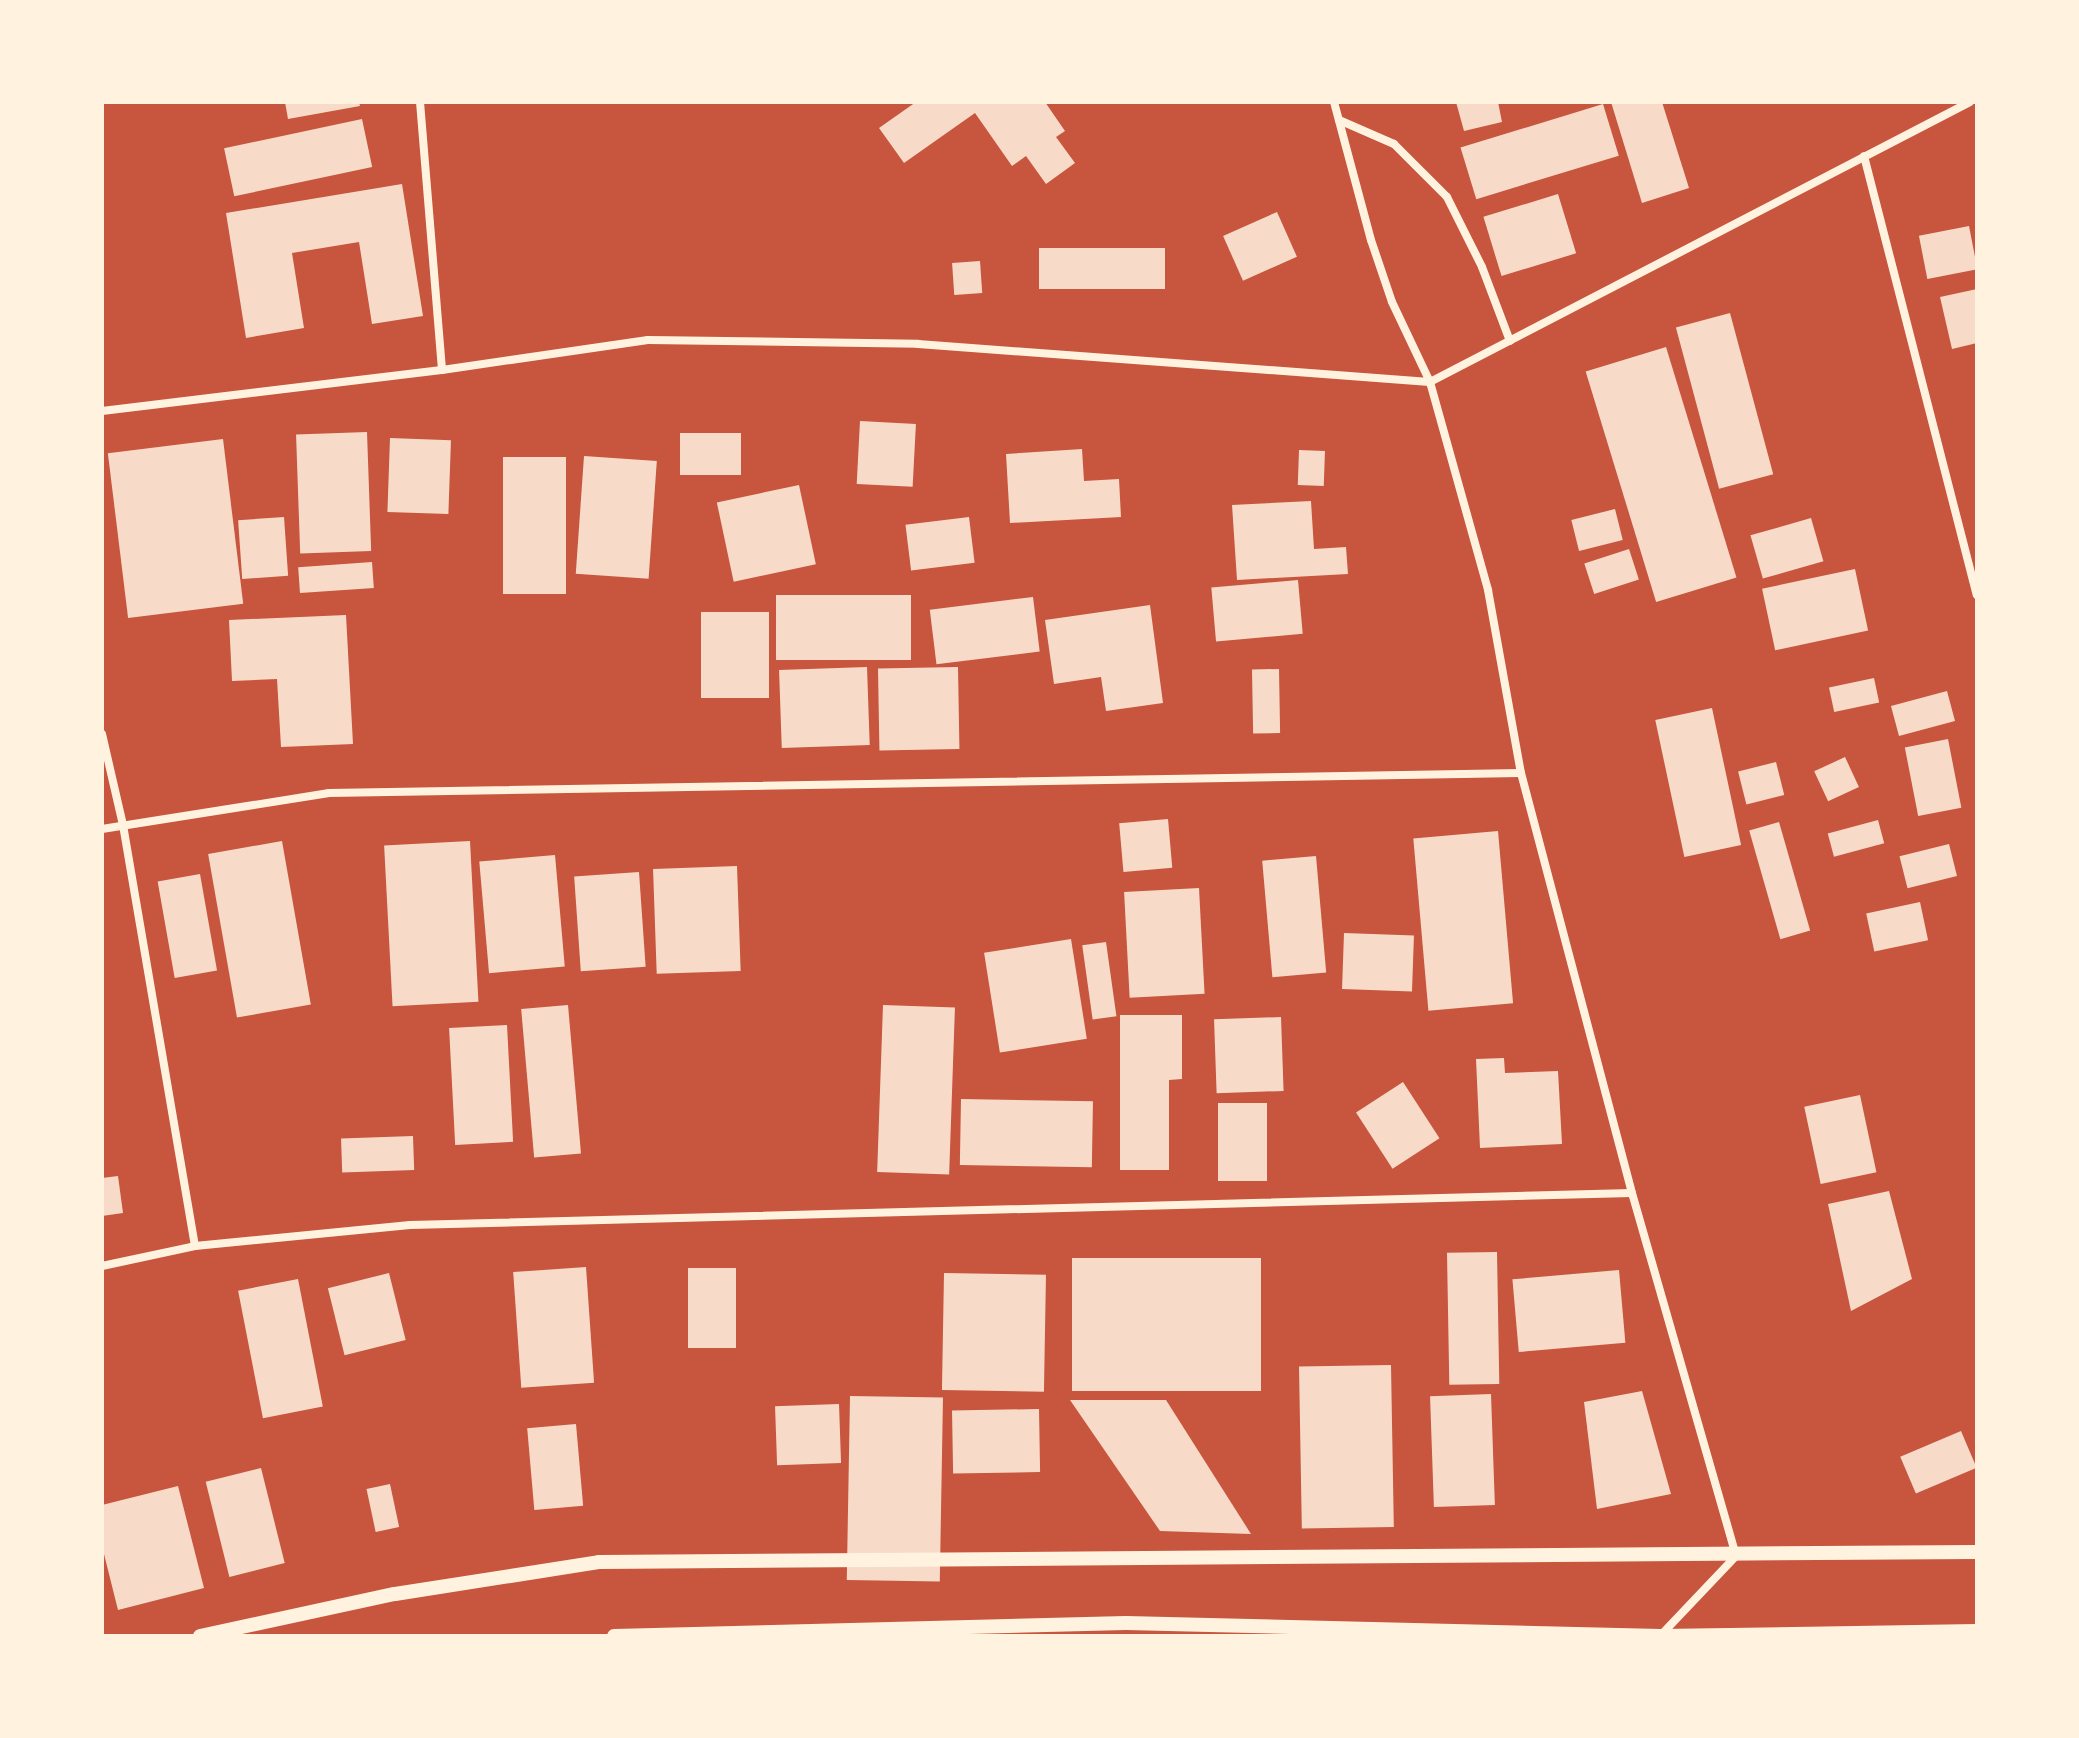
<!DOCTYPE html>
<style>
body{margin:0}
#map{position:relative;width:2079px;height:1738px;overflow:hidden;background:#c8553d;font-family:"DM Sans",sans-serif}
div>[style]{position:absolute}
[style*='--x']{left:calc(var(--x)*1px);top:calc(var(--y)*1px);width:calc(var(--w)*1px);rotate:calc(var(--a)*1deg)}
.building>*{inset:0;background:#f7dbc8;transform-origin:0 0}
.minor>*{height:8px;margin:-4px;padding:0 4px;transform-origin:4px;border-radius:4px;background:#fff3e0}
.tertiary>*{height:14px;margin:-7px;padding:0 7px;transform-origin:7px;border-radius:7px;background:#fff3e0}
span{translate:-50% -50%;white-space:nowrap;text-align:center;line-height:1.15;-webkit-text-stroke:6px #fff3e0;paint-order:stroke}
.frame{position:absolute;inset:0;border:104px solid #fff3e0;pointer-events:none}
</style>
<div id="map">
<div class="building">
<i style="clip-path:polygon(285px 102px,359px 102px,360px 106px,288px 119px)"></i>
<i style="clip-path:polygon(916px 102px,1045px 102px,1065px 131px,1056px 137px,1075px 163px,1046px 184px,1026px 156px,1012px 166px,975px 113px,904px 163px,879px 128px)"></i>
<i style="clip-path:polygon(1456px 102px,1498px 102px,1502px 122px,1464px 131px)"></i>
<i style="clip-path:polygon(1611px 102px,1662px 102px,1689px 188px,1642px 203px)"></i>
<i style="left:1603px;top:104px;width:54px;height:149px;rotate:73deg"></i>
<i style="left:362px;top:119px;width:49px;height:141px;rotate:78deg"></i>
<i style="clip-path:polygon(402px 184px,423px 316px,372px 324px,359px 242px,292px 253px,304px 328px,246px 338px,226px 213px)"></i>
<i style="left:1558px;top:194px;width:62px;height:78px;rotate:73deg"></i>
<i style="left:1277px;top:212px;width:49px;height:59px;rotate:66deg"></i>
<i style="left:1969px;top:226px;width:44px;height:51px;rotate:79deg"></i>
<i style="left:1165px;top:248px;width:41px;height:126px;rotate:90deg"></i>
<i style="left:980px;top:261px;width:32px;height:28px;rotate:86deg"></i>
<i style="clip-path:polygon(1977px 289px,1977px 343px,1952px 349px,1940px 297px)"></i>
<i style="left:1730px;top:313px;width:167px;height:56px;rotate:75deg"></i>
<i style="left:1666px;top:347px;width:241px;height:84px;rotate:73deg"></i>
<i style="left:860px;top:421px;width:56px;height:63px;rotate:3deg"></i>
<i style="left:367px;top:432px;width:119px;height:71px;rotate:88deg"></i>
<i style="left:741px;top:433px;width:42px;height:61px;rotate:90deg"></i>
<i style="left:390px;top:438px;width:61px;height:74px;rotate:2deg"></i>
<i style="left:223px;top:439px;width:166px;height:116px;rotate:83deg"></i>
<i style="clip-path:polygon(1082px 449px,1084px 481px,1119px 479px,1121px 517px,1010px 523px,1006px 454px)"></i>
<i style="left:1299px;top:450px;width:26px;height:35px;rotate:2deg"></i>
<i style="left:584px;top:456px;width:73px;height:118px;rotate:4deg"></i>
<i style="left:503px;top:457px;width:63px;height:137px"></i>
<i style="left:799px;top:485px;width:81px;height:84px;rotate:78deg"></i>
<i style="clip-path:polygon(1311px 501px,1314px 549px,1346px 547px,1348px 574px,1237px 580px,1232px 505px)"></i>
<i style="left:1615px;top:509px;width:32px;height:45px;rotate:76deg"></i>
<i style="left:284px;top:517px;width:59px;height:46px;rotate:86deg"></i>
<i style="left:969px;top:517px;width:46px;height:64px;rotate:83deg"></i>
<i style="left:1811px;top:518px;width:45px;height:63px;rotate:74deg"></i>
<i style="left:1629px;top:549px;width:32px;height:47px;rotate:72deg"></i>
<i style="left:372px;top:562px;width:26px;height:74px;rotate:86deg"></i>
<i style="left:1855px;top:569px;width:63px;height:95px;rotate:78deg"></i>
<i style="left:1298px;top:580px;width:54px;height:87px;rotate:85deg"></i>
<i style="left:776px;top:595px;width:135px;height:65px"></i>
<i style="left:1033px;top:597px;width:55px;height:104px;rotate:83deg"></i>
<i style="clip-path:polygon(1150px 605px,1163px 703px,1106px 711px,1101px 677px,1054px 684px,1045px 620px)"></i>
<i style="left:701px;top:612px;width:68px;height:86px"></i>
<i style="clip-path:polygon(346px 615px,353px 744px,281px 747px,277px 679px,232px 681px,229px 620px)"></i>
<i style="left:867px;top:667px;width:78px;height:88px;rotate:88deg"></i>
<i style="left:958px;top:667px;width:82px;height:80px;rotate:89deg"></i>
<i style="left:1279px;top:669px;width:64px;height:27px;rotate:89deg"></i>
<i style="left:1874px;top:678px;width:25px;height:46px;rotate:78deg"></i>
<i style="left:1947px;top:691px;width:31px;height:58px;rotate:75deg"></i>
<i style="left:1712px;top:708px;width:140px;height:58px;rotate:78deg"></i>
<i style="left:1948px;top:739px;width:70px;height:44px;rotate:79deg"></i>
<i style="left:1845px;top:757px;width:33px;height:34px;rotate:65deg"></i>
<i style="left:1776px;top:762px;width:34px;height:39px;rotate:76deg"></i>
<i style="left:1168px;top:819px;width:49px;height:49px;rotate:85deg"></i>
<i style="left:1878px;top:820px;width:24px;height:52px;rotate:75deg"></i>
<i style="left:1779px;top:822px;width:113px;height:31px;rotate:74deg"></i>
<i style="left:1498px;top:831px;width:173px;height:85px;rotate:85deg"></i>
<i style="left:282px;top:841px;width:166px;height:75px;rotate:80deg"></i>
<i style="left:470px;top:841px;width:161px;height:86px;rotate:87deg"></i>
<i style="left:1949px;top:844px;width:33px;height:51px;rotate:76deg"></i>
<i style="left:555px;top:855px;width:112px;height:76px;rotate:85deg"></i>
<i style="left:1316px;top:856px;width:117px;height:54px;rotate:85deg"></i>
<i style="left:737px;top:866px;width:105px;height:84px;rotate:88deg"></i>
<i style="left:639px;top:872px;width:95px;height:65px;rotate:86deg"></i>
<i style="left:200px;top:874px;width:98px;height:43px;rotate:80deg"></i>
<i style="left:1199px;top:888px;width:106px;height:75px;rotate:87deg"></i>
<i style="left:1920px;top:902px;width:39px;height:55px;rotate:78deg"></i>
<i style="left:1344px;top:933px;width:70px;height:56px;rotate:2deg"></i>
<i style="left:1071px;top:939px;width:101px;height:88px;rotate:81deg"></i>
<i style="left:1106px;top:942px;width:75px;height:24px;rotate:82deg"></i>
<i style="left:568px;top:1005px;width:149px;height:47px;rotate:85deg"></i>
<i style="left:883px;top:1005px;width:72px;height:167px;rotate:2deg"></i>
<i style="clip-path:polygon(1120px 1015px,1182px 1015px,1182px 1079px,1169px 1080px,1169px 1170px,1120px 1170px)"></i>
<i style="left:1281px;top:1017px;width:74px;height:67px;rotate:88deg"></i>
<i style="left:507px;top:1025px;width:117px;height:58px;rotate:87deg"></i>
<i style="clip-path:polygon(1504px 1058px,1505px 1073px,1558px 1071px,1562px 1144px,1480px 1148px,1476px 1059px)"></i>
<i style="left:1403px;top:1082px;width:67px;height:56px;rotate:57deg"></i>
<i style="left:1860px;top:1095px;width:79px;height:57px;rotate:78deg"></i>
<i style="left:961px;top:1099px;width:132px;height:66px;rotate:1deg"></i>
<i style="left:1267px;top:1103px;width:78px;height:49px;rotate:90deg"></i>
<i style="left:413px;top:1136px;width:34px;height:72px;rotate:88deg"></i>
<i style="clip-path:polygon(118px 1176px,123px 1213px,102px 1216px,102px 1178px)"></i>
<i style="clip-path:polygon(1889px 1191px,1912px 1279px,1851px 1311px,1828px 1204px)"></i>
<i style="left:1497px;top:1252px;width:132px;height:50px;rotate:89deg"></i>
<i style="left:1072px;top:1258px;width:189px;height:133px"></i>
<i style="left:586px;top:1267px;width:116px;height:73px;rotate:86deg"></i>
<i style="left:688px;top:1268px;width:48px;height:80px"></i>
<i style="left:1619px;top:1270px;width:73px;height:107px;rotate:85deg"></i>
<i style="left:389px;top:1273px;width:69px;height:63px;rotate:76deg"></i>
<i style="left:944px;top:1273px;width:102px;height:117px;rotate:1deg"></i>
<i style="left:298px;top:1279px;width:130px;height:61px;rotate:79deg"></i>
<i style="left:1391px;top:1365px;width:162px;height:92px;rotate:89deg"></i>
<i style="clip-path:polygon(1642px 1391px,1671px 1494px,1597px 1509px,1584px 1402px)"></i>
<i style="left:1491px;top:1394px;width:111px;height:61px;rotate:88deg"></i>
<i style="left:850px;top:1396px;width:93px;height:184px;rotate:1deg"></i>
<i style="clip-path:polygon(1070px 1400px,1166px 1400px,1251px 1534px,1160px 1531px)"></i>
<i style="left:839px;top:1404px;width:59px;height:64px;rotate:88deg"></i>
<i style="left:1039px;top:1409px;width:63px;height:87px;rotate:89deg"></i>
<i style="left:576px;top:1424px;width:82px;height:49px;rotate:85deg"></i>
<i style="left:1961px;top:1431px;width:40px;height:66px;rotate:67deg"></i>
<i style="left:261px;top:1468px;width:98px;height:57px;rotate:76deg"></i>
<i style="left:390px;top:1484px;width:44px;height:24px;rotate:78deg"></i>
<i style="clip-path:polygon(178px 1486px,204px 1588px,118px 1610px,102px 1546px,102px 1505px)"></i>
</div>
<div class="minor">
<i style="--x:420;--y:102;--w:269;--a:85.3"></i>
<i style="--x:1334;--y:102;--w:143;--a:75"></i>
<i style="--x:1371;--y:240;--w:65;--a:71.3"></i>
<i style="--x:1392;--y:302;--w:89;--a:64.6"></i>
<i style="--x:1430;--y:382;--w:216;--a:74.4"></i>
<i style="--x:1488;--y:590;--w:186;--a:79.8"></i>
<i style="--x:1521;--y:773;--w:434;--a:75.2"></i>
<i style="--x:1632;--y:1193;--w:378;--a:74"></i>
<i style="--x:1736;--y:1556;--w:109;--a:133.5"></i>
<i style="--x:1339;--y:120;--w:60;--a:23.6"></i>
<i style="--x:1394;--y:144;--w:75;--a:45"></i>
<i style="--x:1447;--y:197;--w:78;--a:63.4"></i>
<i style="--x:1482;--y:267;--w:79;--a:69.3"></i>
<i style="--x:1864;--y:156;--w:453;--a:75.6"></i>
<i style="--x:102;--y:411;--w:342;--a:-6.9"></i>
<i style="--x:442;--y:370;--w:208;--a:-8.3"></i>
<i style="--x:648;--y:340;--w:270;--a:0.8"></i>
<i style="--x:918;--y:344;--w:513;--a:4.24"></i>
<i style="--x:1430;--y:382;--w:608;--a:-27.41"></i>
<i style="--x:102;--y:734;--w:93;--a:77"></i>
<i style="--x:123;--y:825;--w:427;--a:80.3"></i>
<i style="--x:102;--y:829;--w:230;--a:-9"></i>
<i style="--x:329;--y:793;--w:1192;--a:-0.96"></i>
<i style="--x:102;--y:1266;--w:95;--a:-12.1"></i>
<i style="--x:195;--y:1246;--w:216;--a:-5.6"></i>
<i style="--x:410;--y:1225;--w:1222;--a:-1.5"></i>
</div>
<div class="tertiary">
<i style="--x:200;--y:1636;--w:199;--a:-12.2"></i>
<i style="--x:395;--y:1594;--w:206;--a:-8.9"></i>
<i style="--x:599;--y:1562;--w:1378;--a:-0.42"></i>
<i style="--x:614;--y:1636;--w:512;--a:-1.45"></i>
<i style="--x:1126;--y:1623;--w:535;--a:1.39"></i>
<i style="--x:1661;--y:1636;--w:316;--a:-0.9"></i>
</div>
<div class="frame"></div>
</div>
